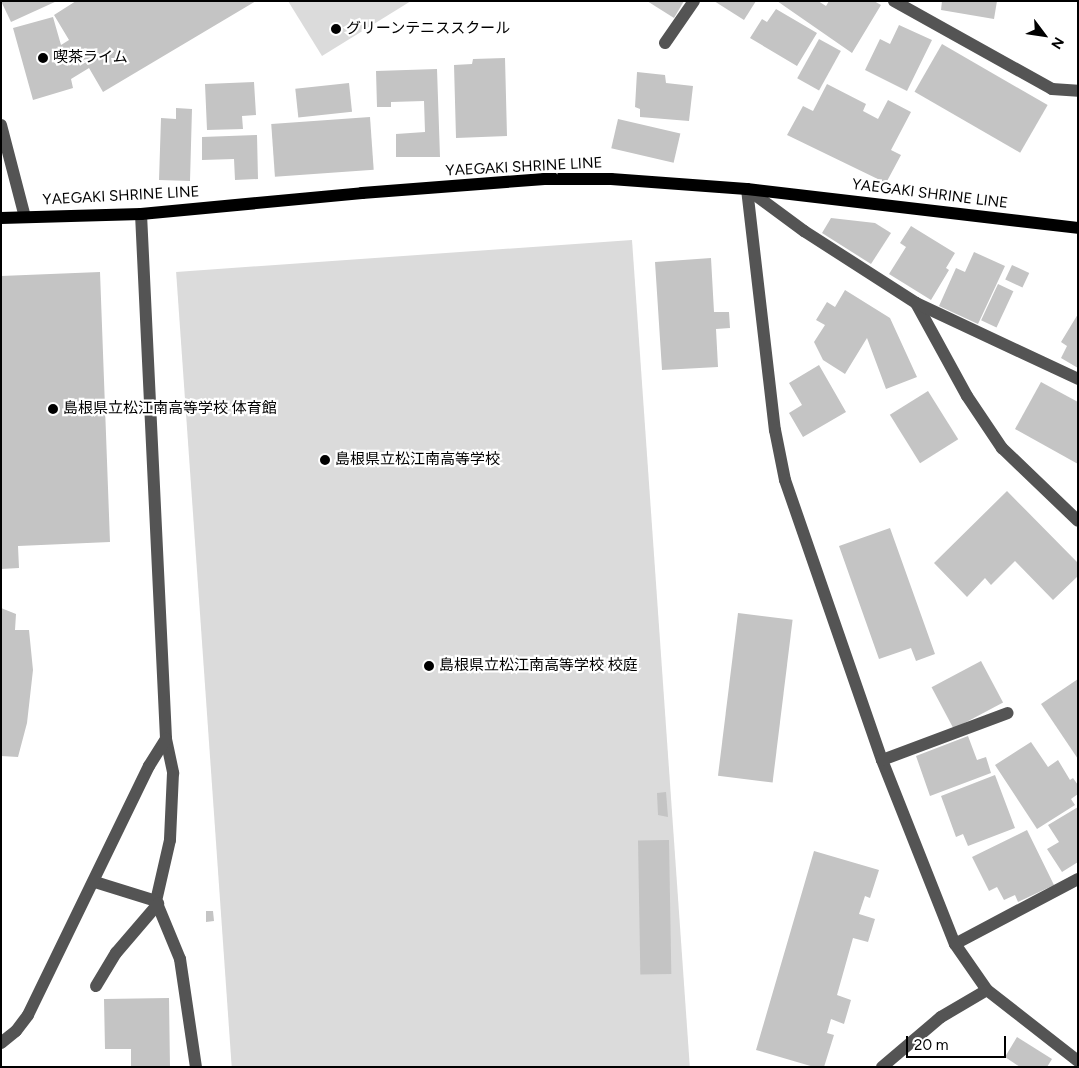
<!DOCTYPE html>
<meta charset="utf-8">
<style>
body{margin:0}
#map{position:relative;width:1079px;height:1068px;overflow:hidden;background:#fff;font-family:Figtree,"Noto Sans JP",sans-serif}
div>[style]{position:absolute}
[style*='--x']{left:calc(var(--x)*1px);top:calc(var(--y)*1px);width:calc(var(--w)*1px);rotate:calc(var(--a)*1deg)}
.green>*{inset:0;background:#dbdbdb;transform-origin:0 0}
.building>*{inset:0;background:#c4c4c4;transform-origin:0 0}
.minor>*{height:12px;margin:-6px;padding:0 6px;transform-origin:6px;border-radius:6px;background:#545454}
.major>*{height:12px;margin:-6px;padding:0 6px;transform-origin:6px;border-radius:6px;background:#000}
.dots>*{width:14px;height:14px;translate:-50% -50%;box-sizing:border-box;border:2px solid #fff;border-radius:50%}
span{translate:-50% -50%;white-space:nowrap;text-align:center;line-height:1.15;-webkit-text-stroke:4.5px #fff;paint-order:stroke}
.poi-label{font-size:15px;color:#000}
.left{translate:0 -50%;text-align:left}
.street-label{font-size:15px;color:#000}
.frame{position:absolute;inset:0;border:2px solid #000;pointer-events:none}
.north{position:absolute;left:1019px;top:10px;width:50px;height:50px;-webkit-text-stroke:4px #fff;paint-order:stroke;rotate:121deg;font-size:14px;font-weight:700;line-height:20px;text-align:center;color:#000}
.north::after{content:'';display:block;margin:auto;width:18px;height:22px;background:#000;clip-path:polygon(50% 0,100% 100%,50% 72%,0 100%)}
.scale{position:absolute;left:906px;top:1036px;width:100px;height:22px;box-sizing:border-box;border:2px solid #000;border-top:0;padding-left:6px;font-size:15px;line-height:18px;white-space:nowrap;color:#000;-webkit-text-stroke:4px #fff;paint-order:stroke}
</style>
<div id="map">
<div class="green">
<i style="clip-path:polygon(288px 1px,411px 1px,322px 56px)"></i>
<i style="left:632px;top:240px;width:829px;height:457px;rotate:86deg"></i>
</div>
<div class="building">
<i style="clip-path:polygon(1px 1px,57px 1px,11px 22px)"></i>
<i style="clip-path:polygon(76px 1px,256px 1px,103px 92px,89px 68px,71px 79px,73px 88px,33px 100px,13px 28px,53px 17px,61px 45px,69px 40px,54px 15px)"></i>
<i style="clip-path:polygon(647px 1px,684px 1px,674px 18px)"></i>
<i style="clip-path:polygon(714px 1px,756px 1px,744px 20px)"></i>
<i style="clip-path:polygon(777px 1px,818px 1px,826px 6px,829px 1px,874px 1px,881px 5px,852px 53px)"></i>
<i style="clip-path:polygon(942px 1px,997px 1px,994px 19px,941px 10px)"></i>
<i style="clip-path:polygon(776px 9px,817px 33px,797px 66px,750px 38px,762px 19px,767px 22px)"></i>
<i style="clip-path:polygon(899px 25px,932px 40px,907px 91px,865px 70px,880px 39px,890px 44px)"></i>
<i style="left:819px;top:39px;width:25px;height:45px;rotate:29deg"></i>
<i style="left:942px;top:44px;width:122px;height:55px;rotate:30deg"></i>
<i style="clip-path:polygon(505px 58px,507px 136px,456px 138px,454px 65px,472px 64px,473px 59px)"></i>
<i style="clip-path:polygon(437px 69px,440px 157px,396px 157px,396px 134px,425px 132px,424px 101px,391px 102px,391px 107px,377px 107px,376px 71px)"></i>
<i style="clip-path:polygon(637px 72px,665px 75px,666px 83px,693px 86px,689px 121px,640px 117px,640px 109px,635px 107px)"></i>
<i style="clip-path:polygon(254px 82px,256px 115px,242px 116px,243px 129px,207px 130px,205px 84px)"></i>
<i style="left:349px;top:83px;width:29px;height:54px;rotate:84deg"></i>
<i style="clip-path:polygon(827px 84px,866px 104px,863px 111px,878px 119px,888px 100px,911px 112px,891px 150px,901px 155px,886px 183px,787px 135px,803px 106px,813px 111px)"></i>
<i style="clip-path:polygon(176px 108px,192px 109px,190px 181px,159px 180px,161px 118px,176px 119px)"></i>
<i style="left:370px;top:117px;width:53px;height:99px;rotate:86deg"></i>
<i style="left:618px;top:119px;width:64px;height:30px;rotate:13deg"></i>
<i style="clip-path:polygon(257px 135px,258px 179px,235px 180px,234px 159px,202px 160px,202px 137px)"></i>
<i style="clip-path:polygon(831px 218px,875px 223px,891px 233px,871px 264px,822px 233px)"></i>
<i style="clip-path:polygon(911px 226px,955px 253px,946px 268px,949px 270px,931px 300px,889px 274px,906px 247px,900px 243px)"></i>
<i style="clip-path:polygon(974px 252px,1005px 266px,978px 324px,939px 306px,956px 268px,965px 272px)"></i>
<i style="clip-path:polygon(711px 258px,714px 312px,729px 312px,730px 328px,716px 329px,718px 367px,662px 370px,655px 262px)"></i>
<i style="left:1012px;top:265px;width:19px;height:16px;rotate:25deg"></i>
<i style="clip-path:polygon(100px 272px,110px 542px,18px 546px,19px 568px,1px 569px,1px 276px)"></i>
<i style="left:998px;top:284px;width:17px;height:40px;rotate:25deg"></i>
<i style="clip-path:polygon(845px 290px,890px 318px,917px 377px,886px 389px,867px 338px,845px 374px,823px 360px,814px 342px,825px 325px,816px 320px,827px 302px,835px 307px)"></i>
<i style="clip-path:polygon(1078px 314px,1078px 368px,1061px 358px,1067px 346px,1061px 342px)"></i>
<i style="clip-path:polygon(819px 365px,846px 412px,803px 437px,789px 413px,802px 405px,789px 383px)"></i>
<i style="clip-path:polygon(1041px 382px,1078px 402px,1078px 464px,1015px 429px)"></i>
<i style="left:928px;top:391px;width:57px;height:45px;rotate:58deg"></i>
<i style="clip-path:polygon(1007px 491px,1078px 563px,1078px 576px,1053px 600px,1015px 561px,991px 585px,985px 578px,967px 597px,934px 563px)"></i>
<i style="clip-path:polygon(890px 528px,935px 654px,916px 661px,911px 648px,879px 659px,839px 546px)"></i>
<i style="clip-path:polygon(1px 608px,16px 614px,15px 630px,29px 630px,33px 670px,27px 723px,18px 757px,1px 756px)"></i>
<i style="left:738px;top:613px;width:55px;height:164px;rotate:7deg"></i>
<i style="left:981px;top:661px;width:47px;height:56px;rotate:62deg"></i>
<i style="clip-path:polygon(1078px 679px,1078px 759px,1041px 704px)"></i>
<i style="clip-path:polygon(968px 736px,977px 760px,986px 757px,991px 773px,930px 796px,916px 756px)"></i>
<i style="clip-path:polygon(1031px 742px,1048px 767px,1058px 760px,1070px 780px,1073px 778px,1078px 785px,1078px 794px,1071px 799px,1075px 805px,1037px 829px,995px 765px)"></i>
<i style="clip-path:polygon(995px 775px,1015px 828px,968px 846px,963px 834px,956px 837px,941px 796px)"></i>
<i style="clip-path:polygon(666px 792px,668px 817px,658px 815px,657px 793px)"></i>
<i style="clip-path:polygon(1078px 807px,1078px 862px,1062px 872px,1047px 849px,1059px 842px,1048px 825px)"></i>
<i style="clip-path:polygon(1027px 830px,1054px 885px,1018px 902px,1015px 895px,1004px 900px,997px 887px,989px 891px,972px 857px)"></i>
<i style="left:669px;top:840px;width:134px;height:31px;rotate:89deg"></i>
<i style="clip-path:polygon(814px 851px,879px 870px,870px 898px,865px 896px,859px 914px,875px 919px,868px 942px,853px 938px,837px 995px,851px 1000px,844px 1024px,831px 1019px,827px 1033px,834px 1035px,824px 1067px,814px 1067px,756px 1050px)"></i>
<i style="clip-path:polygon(206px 911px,213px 911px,214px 921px,206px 922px)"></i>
<i style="clip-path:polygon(169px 998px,170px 1067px,131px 1067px,131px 1049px,105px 1049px,104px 999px)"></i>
<i style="clip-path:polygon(1017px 1037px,1052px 1059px,1047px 1067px,1020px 1067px,1005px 1057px)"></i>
</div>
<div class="minor">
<i style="--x:894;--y:1;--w:181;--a:29.1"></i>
<i style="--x:1052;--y:89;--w:26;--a:4"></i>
<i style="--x:665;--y:43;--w:51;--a:-55.4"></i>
<i style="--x:1;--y:125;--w:95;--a:75.4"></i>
<i style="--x:747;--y:189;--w:243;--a:83.4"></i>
<i style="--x:775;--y:430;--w:51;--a:78.7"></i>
<i style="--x:785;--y:480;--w:296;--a:70.9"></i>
<i style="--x:882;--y:760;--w:198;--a:68.4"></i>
<i style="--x:955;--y:944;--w:56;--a:55.2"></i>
<i style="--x:987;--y:990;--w:115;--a:38"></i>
<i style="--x:747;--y:189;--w:71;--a:36.4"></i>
<i style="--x:804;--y:231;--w:133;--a:32.7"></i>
<i style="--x:916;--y:303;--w:106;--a:61.3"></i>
<i style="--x:967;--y:396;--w:63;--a:56.1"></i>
<i style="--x:1002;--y:448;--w:105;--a:43.8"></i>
<i style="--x:141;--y:214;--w:526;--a:87.27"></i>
<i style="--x:166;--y:739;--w:35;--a:78"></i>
<i style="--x:173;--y:773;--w:67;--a:92.6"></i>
<i style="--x:170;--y:840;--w:63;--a:102.9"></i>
<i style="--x:156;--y:901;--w:63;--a:67.5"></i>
<i style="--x:180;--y:959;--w:109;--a:81.6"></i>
<i style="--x:916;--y:303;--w:179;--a:25.1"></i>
<i style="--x:882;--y:760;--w:134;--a:-20.5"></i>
<i style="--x:95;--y:882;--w:64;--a:17.3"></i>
<i style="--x:955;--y:944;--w:139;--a:-27.9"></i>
<i style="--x:96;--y:986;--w:39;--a:-59"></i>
<i style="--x:116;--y:953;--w:65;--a:-49.4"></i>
<i style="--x:1;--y:1043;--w:19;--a:-39"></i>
<i style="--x:16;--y:1031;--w:20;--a:-53"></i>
<i style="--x:28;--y:1015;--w:277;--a:-64.1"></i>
<i style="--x:149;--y:766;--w:32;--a:-58"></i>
<i style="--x:882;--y:1067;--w:77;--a:-40.3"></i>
<i style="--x:941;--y:1017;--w:53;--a:-30.4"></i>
</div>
<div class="major">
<i style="--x:1;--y:218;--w:140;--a:-1.6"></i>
<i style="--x:141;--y:214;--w:222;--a:-5.4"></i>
<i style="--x:362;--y:193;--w:183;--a:-4.4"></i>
<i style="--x:544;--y:179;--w:67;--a:0"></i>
<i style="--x:611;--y:179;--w:136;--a:4.2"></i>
<i style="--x:747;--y:189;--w:333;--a:6.7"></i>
</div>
<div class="dots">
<i style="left:336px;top:29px;background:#000"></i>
<i style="left:43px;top:58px;background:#000"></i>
<i style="left:53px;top:409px;background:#000"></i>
<i style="left:325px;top:460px;background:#000"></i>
<i style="left:429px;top:666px;background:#000"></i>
</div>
<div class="poi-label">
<span class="left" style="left:346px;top:29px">グリーンテニススクール</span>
<span class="left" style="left:53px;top:58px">喫茶ライム</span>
<span class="left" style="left:63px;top:409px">島根県立松江南高等学校 体育館</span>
<span class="left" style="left:335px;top:460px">島根県立松江南高等学校</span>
<span class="left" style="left:439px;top:666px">島根県立松江南高等学校 校庭</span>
</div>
<div class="street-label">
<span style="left:524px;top:167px;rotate:-3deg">YAEGAKI SHRINE LINE</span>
<span style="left:930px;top:194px;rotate:7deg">YAEGAKI SHRINE LINE</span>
<span style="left:121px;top:196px;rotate:-3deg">YAEGAKI SHRINE LINE</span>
</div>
<div class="frame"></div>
<div class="north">N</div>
<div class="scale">20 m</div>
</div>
